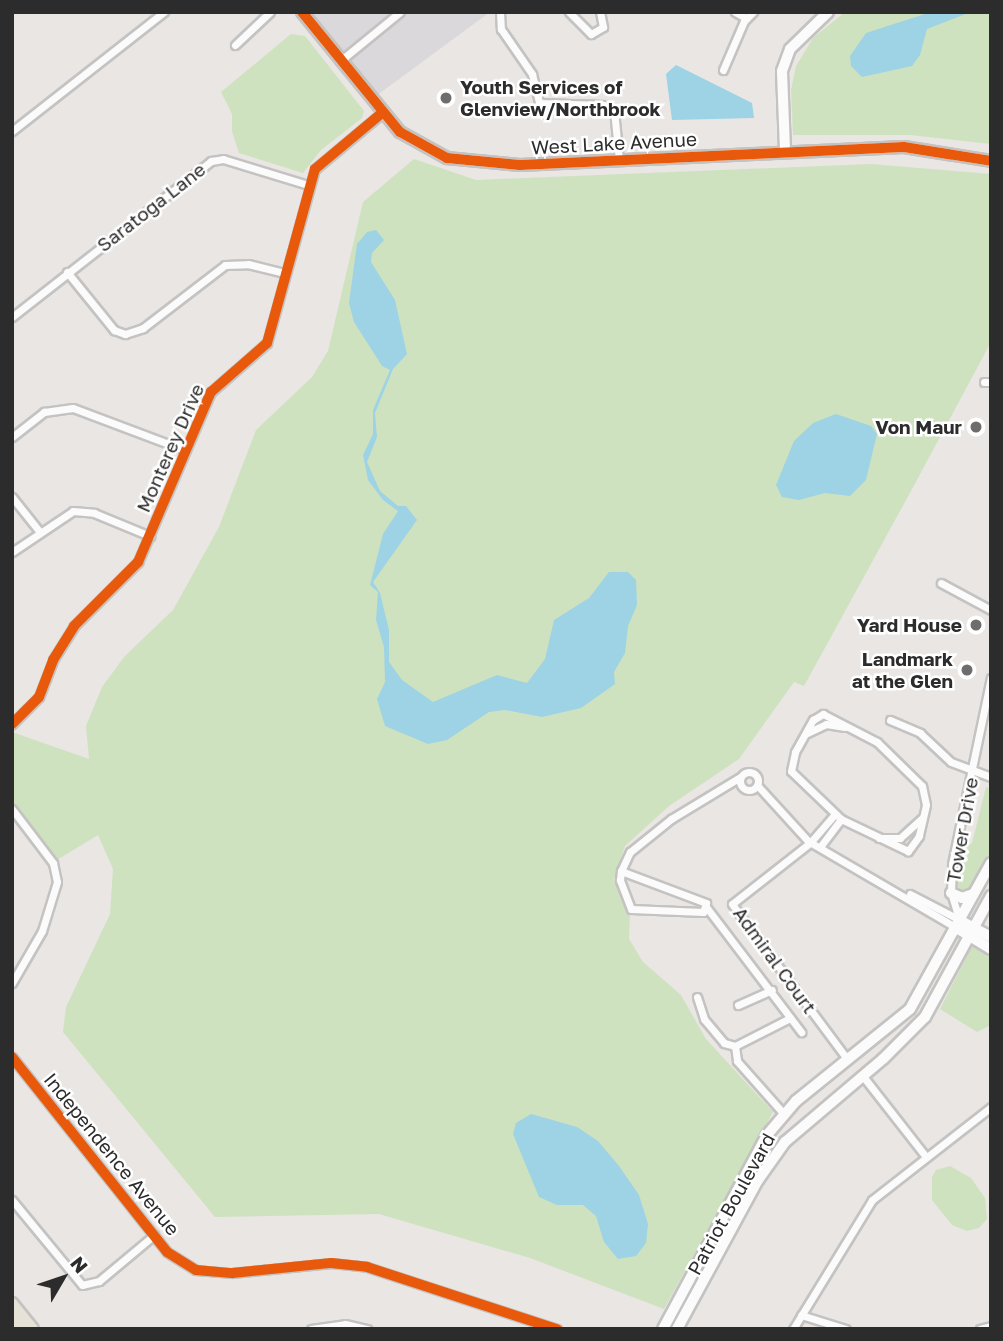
<!DOCTYPE html>
<style>
body{margin:0}
#map{position:relative;width:1003px;height:1341px;overflow:hidden;background:#e9e6e3;font-family:"Golos Text",sans-serif}
div>[style]{position:absolute}
[style*='--x']{left:calc(var(--x)*1px);top:calc(var(--y)*1px);width:calc(var(--w)*1px);rotate:calc(var(--a)*1deg)}
.industrial>*{inset:0;background:#dad8da}
.green>*{inset:0;background:#cee2bf}
.water>*{inset:0;background:#9dd3e4}
.roads{filter:drop-shadow(2px 0 #c4c3c2) drop-shadow(-2px 0 #c4c3c2) drop-shadow(0 2px #c4c3c2) drop-shadow(0 -2px #c4c3c2)}
.street>*{height:7px;margin:-3.5px;padding:0 3.5px;transform-origin:3.5px;border-radius:3.5px;background:#fcfbfb}
.street>.ring{margin:-3.5px;padding:0;box-sizing:content-box;background:none;border:7px solid #fcfbfb;border-radius:50%}
.secondary>*{height:10px;margin:-5px;padding:0 5px;transform-origin:5px;border-radius:5px;background:#fcfbfb}
.primary>*{height:10px;margin:-5px;padding:0 5px;transform-origin:5px;border-radius:5px;background:#e6e2d6}
.cycleway>*{height:10px;margin:-5px;padding:0 5px;transform-origin:5px;border-radius:5px;background:#e8590c}
.dots>*{width:19px;height:19px;translate:-50% -50%;box-sizing:border-box;border:4px solid #fff;border-radius:50%}
span{translate:-50% -50%;white-space:nowrap;text-align:center;line-height:1.15;-webkit-text-stroke:5px #fff;paint-order:stroke}
.poi-label{font-size:19px;color:#2c2c2c;font-weight:700}
.left{translate:0 -50%;text-align:left}
.right{translate:-100% -50%;text-align:right}
.street-label{font-size:19px;color:#2c2c2c}
.frame{position:absolute;inset:0;border:14px solid #2c2c2c;pointer-events:none}
.north{position:absolute;left:28px;top:1243px;width:70px;height:70px;-webkit-text-stroke:5px #fff;paint-order:stroke;rotate:51deg;font-size:19px;font-weight:700;line-height:28px;text-align:center;color:#2c2c2c}
.north::after{content:'';display:block;margin:auto;width:24px;height:32px;background:#2c2c2c;clip-path:polygon(50% 0,100% 100%,50% 72%,0 100%)}
</style>
<div id="map">
<div class="industrial">
<i style="clip-path:polygon(309px 12px,490px 12px,376px 96px)"></i>
</div>
<div class="green">
<i style="clip-path:polygon(845px 12px,991px 12px,991px 144px,910px 135px,793px 135px,791px 90px,796px 66px,813px 38px)"></i>
<i style="clip-path:polygon(291px 34px,305px 36px,364px 111px,362px 118px,321px 150px,303px 173px,239px 153px,232px 131px,232px 114px,221px 92px)"></i>
<i style="clip-path:polygon(414px 159px,476px 180px,871px 164px,991px 174px,991px 342px,911px 491px,804px 686px,794px 682px,739px 759px,669px 806px,625px 846px,614px 880px,630px 913px,629px 939px,643px 962px,681px 995px,706px 1039px,773px 1112px,664px 1309px,530px 1258px,379px 1214px,215px 1217px,63px 1032px,66px 1007px,110px 914px,113px 869px,98px 835px,57px 860px,12px 802px,12px 732px,89px 759px,86px 726px,102px 687px,124px 657px,173px 610px,219px 527px,256px 430px,312px 377px,328px 351px,363px 202px)"></i>
<i style="clip-path:polygon(986px 787px,991px 789px,991px 856px,965px 898px,955px 891px,955px 871px,961px 851px,972px 843px)"></i>
<i style="clip-path:polygon(972px 946px,991px 958px,991px 1025px,977px 1032px,940px 1009px)"></i>
<i style="clip-path:polygon(950px 1166px,971px 1178px,985px 1198px,987px 1219px,979px 1228px,967px 1231px,952px 1225px,932px 1200px,932px 1177px,936px 1170px)"></i>
</div>
<div class="water">
<i style="clip-path:polygon(931px 12px,971px 12px,927px 29px,920px 55px,912px 66px,862px 77px,851px 66px,850px 56px,866px 33px)"></i>
<i style="clip-path:polygon(676px 65px,752px 103px,754px 118px,672px 120px,666px 74px)"></i>
<i style="clip-path:polygon(376px 230px,384px 240px,372px 253px,371px 262px,395px 300px,407px 354px,393px 369px,375px 413px,377px 437px,367px 462px,380px 491px,398px 506px,406px 506px,417px 520px,373px 582px,380px 593px,389px 630px,389px 662px,402px 680px,433px 702px,497px 675px,527px 683px,545px 659px,554px 620px,589px 598px,609px 572px,628px 572px,636px 580px,637px 605px,628px 626px,625px 653px,614px 672px,615px 684px,581px 708px,542px 717px,505px 710px,489px 712px,447px 740px,428px 744px,385px 726px,377px 699px,385px 682px,384px 647px,376px 620px,378px 592px,370px 585px,383px 534px,398px 511px,383px 500px,368px 480px,363px 455px,373px 434px,373px 410px,390px 370px,382px 366px,354px 322px,349px 303px,357px 244px,367px 232px)"></i>
<i style="clip-path:polygon(836px 414px,871px 426px,877px 434px,866px 480px,850px 496px,825px 493px,799px 500px,782px 497px,776px 485px,794px 441px,813px 423px)"></i>
<i style="clip-path:polygon(531px 1114px,577px 1127px,598px 1141px,619px 1166px,639px 1195px,648px 1224px,646px 1243px,636px 1256px,618px 1259px,604px 1242px,596px 1216px,583px 1205px,557px 1205px,539px 1197px,513px 1134px,516px 1123px)"></i>
</div>
<div class="roads">
<div class="street">
<i style="--x:500;--y:12;--w:17;--a:87"></i>
<i style="--x:501;--y:29;--w:55;--a:55.4"></i>
<i style="--x:532;--y:74;--w:30;--a:76"></i>
<i style="--x:539;--y:103;--w:64;--a:1.8"></i>
<i style="--x:603;--y:105;--w:12;--a:24"></i>
<i style="--x:614;--y:110;--w:50;--a:84.3"></i>
<i style="--x:569;--y:12;--w:31;--a:45"></i>
<i style="--x:591;--y:34;--w:14;--a:-30"></i>
<i style="--x:603;--y:27;--w:15;--a:-101"></i>
<i style="--x:735;--y:12;--w:13;--a:29"></i>
<i style="--x:235;--y:45;--w:48;--a:-43.3"></i>
<i style="--x:340;--y:61;--w:77;--a:-39.2"></i>
<i style="--x:723;--y:70;--w:53;--a:-66.8"></i>
<i style="--x:744;--y:21;--w:13;--a:-45"></i>
<i style="--x:12;--y:131;--w:193;--a:-38.1"></i>
<i style="--x:67;--y:272;--w:75;--a:51"></i>
<i style="--x:114;--y:330;--w:12;--a:20"></i>
<i style="--x:125;--y:334;--w:19;--a:-18"></i>
<i style="--x:143;--y:328;--w:103;--a:-37.5"></i>
<i style="--x:225;--y:265;--w:23;--a:-2"></i>
<i style="--x:248;--y:264;--w:38;--a:14"></i>
<i style="--x:12;--y:317;--w:253;--a:-38.1"></i>
<i style="--x:211;--y:161;--w:12;--a:-9"></i>
<i style="--x:223;--y:159;--w:89;--a:17"></i>
<i style="--x:984;--y:382;--w:7;--a:0"></i>
<i style="--x:12;--y:437;--w:41;--a:-38"></i>
<i style="--x:44;--y:412;--w:29;--a:-8"></i>
<i style="--x:73;--y:408;--w:120;--a:20.6"></i>
<i style="--x:12;--y:497;--w:43;--a:51.5"></i>
<i style="--x:12;--y:552;--w:73;--a:-33.9"></i>
<i style="--x:73;--y:511;--w:21;--a:5"></i>
<i style="--x:94;--y:513;--w:61;--a:22.3"></i>
<i style="--x:941;--y:583;--w:57;--a:28.4"></i>
<i style="--x:823;--y:714;--w:61;--a:27.4"></i>
<i style="--x:877;--y:742;--w:63;--a:44.4"></i>
<i style="--x:922;--y:786;--w:19;--a:78"></i>
<i style="--x:926;--y:805;--w:32;--a:103"></i>
<i style="--x:919;--y:836;--w:19;--a:126"></i>
<i style="--x:908;--y:851;--w:74;--a:-154.5"></i>
<i style="--x:841;--y:819;--w:69;--a:-136.2"></i>
<i style="--x:791;--y:771;--w:19;--a:-78"></i>
<i style="--x:795;--y:752;--w:37;--a:-61"></i>
<i style="--x:813;--y:720;--w:12;--a:-31"></i>
<i style="--x:890;--y:720;--w:33;--a:23"></i>
<i style="--x:920;--y:733;--w:42;--a:43.1"></i>
<i style="--x:951;--y:762;--w:43;--a:20.6"></i>
<i style="--x:12;--y:724;--w:38;--a:-45"></i>
<i style="--x:39;--y:697;--w:40;--a:-69"></i>
<i style="--x:53;--y:660;--w:40;--a:-58"></i>
<i style="--x:74;--y:626;--w:91;--a:-45"></i>
<i style="--x:138;--y:562;--w:185;--a:-66.8"></i>
<i style="--x:211;--y:392;--w:74;--a:-41.2"></i>
<i style="--x:267;--y:343;--w:180;--a:-74.6"></i>
<i style="--x:315;--y:169;--w:87;--a:-39.9"></i>
<i style="--x:807;--y:733;--w:21;--a:-25"></i>
<i style="--x:826;--y:724;--w:19;--a:9"></i>
<i class="ring" style="left:740px;top:772px;width:11px;height:11px"></i>
<i style="--x:757;--y:785;--w:76;--a:47.7"></i>
<i style="--x:808;--y:841;--w:170;--a:30.3"></i>
<i style="--x:12;--y:809;--w:68;--a:52.8"></i>
<i style="--x:53;--y:863;--w:19;--a:78"></i>
<i style="--x:57;--y:882;--w:51;--a:107"></i>
<i style="--x:42;--y:931;--w:60;--a:120"></i>
<i style="--x:835;--y:814;--w:37;--a:131"></i>
<i style="--x:811;--y:842;--w:100;--a:141.9"></i>
<i style="--x:732;--y:904;--w:194;--a:53.4"></i>
<i style="--x:879;--y:838;--w:21;--a:0"></i>
<i style="--x:900;--y:838;--w:30;--a:-42"></i>
<i style="--x:820;--y:847;--w:35;--a:-53"></i>
<i style="--x:621;--y:871;--w:91;--a:20.6"></i>
<i style="--x:706;--y:903;--w:9;--a:108"></i>
<i style="--x:703;--y:912;--w:72;--a:-177.6"></i>
<i style="--x:631;--y:909;--w:31;--a:-111"></i>
<i style="--x:620;--y:880;--w:9;--a:-84"></i>
<i style="--x:621;--y:871;--w:21;--a:-65"></i>
<i style="--x:630;--y:852;--w:53;--a:-38.8"></i>
<i style="--x:671;--y:819;--w:81;--a:-31.3"></i>
<i style="--x:910;--y:894;--w:54;--a:27.5"></i>
<i style="--x:707;--y:908;--w:156;--a:52.8"></i>
<i style="--x:960;--y:922;--w:30;--a:-107"></i>
<i style="--x:951;--y:893;--w:29;--a:-88"></i>
<i style="--x:952;--y:864;--w:190;--a:-78.2"></i>
<i style="--x:697;--y:997;--w:23;--a:72"></i>
<i style="--x:704;--y:1019;--w:31;--a:50"></i>
<i style="--x:724;--y:1043;--w:11;--a:15"></i>
<i style="--x:735;--y:1046;--w:62;--a:-27"></i>
<i style="--x:738;--y:1005;--w:37;--a:-24"></i>
<i style="--x:735;--y:1046;--w:15;--a:82"></i>
<i style="--x:737;--y:1061;--w:69;--a:48.5"></i>
<i style="--x:12;--y:1057;--w:249;--a:51.5"></i>
<i style="--x:167;--y:1252;--w:34;--a:32"></i>
<i style="--x:196;--y:1270;--w:36;--a:5"></i>
<i style="--x:232;--y:1273;--w:100;--a:-5.8"></i>
<i style="--x:331;--y:1263;--w:36;--a:6"></i>
<i style="--x:367;--y:1267;--w:200;--a:18.1"></i>
<i style="--x:862;--y:1075;--w:104;--a:52"></i>
<i style="--x:12;--y:1200;--w:110;--a:50.5"></i>
<i style="--x:82;--y:1285;--w:17;--a:-13"></i>
<i style="--x:99;--y:1281;--w:72;--a:-39.9"></i>
<i style="--x:801;--y:1315;--w:47;--a:17.3"></i>
<i style="--x:311;--y:1329;--w:34;--a:-8"></i>
<i style="--x:345;--y:1324;--w:23;--a:13"></i>
<i style="--x:793;--y:1329;--w:151;--a:-58.5"></i>
<i style="--x:872;--y:1200;--w:151;--a:-38"></i>
<i style="--x:980;--y:1329;--w:11;--a:-15"></i>
</div>
<div class="secondary">
<i style="--x:302;--y:12;--w:155;--a:50.8"></i>
<i style="--x:400;--y:132;--w:54;--a:29"></i>
<i style="--x:447;--y:158;--w:73;--a:5.5"></i>
<i style="--x:520;--y:165;--w:384;--a:-2.7"></i>
<i style="--x:904;--y:147;--w:88;--a:9.1"></i>
<i style="--x:785;--y:150;--w:79;--a:-92.2"></i>
<i style="--x:782;--y:71;--w:23;--a:-70"></i>
<i style="--x:790;--y:49;--w:53;--a:-44.2"></i>
<i style="--x:951;--y:893;--w:12;--a:24"></i>
<i style="--x:962;--y:898;--w:12;--a:-20"></i>
<i style="--x:959;--y:920;--w:36;--a:28"></i>
<i style="--x:955;--y:927;--w:42;--a:31.4"></i>
<i style="--x:663;--y:1329;--w:220;--a:-61.8"></i>
<i style="--x:767;--y:1135;--w:45;--a:-49.5"></i>
<i style="--x:796;--y:1101;--w:146;--a:-38.9"></i>
<i style="--x:910;--y:1009;--w:167;--a:-61"></i>
<i style="--x:677;--y:1329;--w:170;--a:-61.5"></i>
<i style="--x:758;--y:1180;--w:47;--a:-54.6"></i>
<i style="--x:785;--y:1142;--w:128;--a:-40.3"></i>
<i style="--x:883;--y:1059;--w:59;--a:-45"></i>
<i style="--x:925;--y:1017;--w:138;--a:-61.4"></i>
</div>
<div class="primary">
<i style="--x:12;--y:1303;--w:33;--a:51"></i>
<i style="--x:12;--y:1317;--w:16;--a:50"></i>
</div>
</div>
<div class="cycleway">
<i style="--x:302;--y:12;--w:155;--a:50.8"></i>
<i style="--x:400;--y:132;--w:54;--a:29"></i>
<i style="--x:447;--y:158;--w:73;--a:5.5"></i>
<i style="--x:520;--y:165;--w:384;--a:-2.7"></i>
<i style="--x:904;--y:147;--w:88;--a:9.1"></i>
<i style="--x:12;--y:724;--w:38;--a:-45"></i>
<i style="--x:39;--y:697;--w:40;--a:-69"></i>
<i style="--x:53;--y:660;--w:40;--a:-58"></i>
<i style="--x:74;--y:626;--w:91;--a:-45"></i>
<i style="--x:138;--y:562;--w:185;--a:-66.8"></i>
<i style="--x:211;--y:392;--w:74;--a:-41.2"></i>
<i style="--x:267;--y:343;--w:180;--a:-74.6"></i>
<i style="--x:315;--y:169;--w:87;--a:-39.9"></i>
<i style="--x:12;--y:1057;--w:249;--a:51.5"></i>
<i style="--x:167;--y:1252;--w:34;--a:32"></i>
<i style="--x:196;--y:1270;--w:36;--a:5"></i>
<i style="--x:232;--y:1273;--w:100;--a:-5.8"></i>
<i style="--x:331;--y:1263;--w:36;--a:6"></i>
<i style="--x:367;--y:1267;--w:200;--a:18.1"></i>
</div>
<div class="dots">
<i style="left:446px;top:98px;background:#6e6d6c"></i>
<i style="left:976px;top:427px;background:#6e6d6c"></i>
<i style="left:976px;top:625px;background:#6e6d6c"></i>
<i style="left:967px;top:670px;background:#6e6d6c"></i>
</div>
<div class="poi-label">
<span class="left" style="left:460px;top:98px">Youth Services of<br>Glenview/Northbrook</span>
<span class="right" style="left:962px;top:427px">Von Maur</span>
<span class="right" style="left:962px;top:625px">Yard House</span>
<span class="right" style="left:953px;top:670px">Landmark<br>at the Glen</span>
</div>
<div class="street-label">
<span style="left:614px;top:143px;rotate:-3deg">West Lake Avenue</span>
<span style="left:151px;top:207px;rotate:-38deg">Saratoga Lane</span>
<span style="left:170px;top:448px;rotate:-66deg">Monterey Drive</span>
<span style="left:962px;top:830px;rotate:-80deg">Tower Drive</span>
<span style="left:775px;top:960px;rotate:54deg">Admiral Court</span>
<span style="left:112px;top:1154px;rotate:51deg">Independence Avenue</span>
<span style="left:731px;top:1204px;rotate:-61deg">Patriot Boulevard</span>
</div>
<div class="frame"></div>
<div class="north">N</div>
</div>
